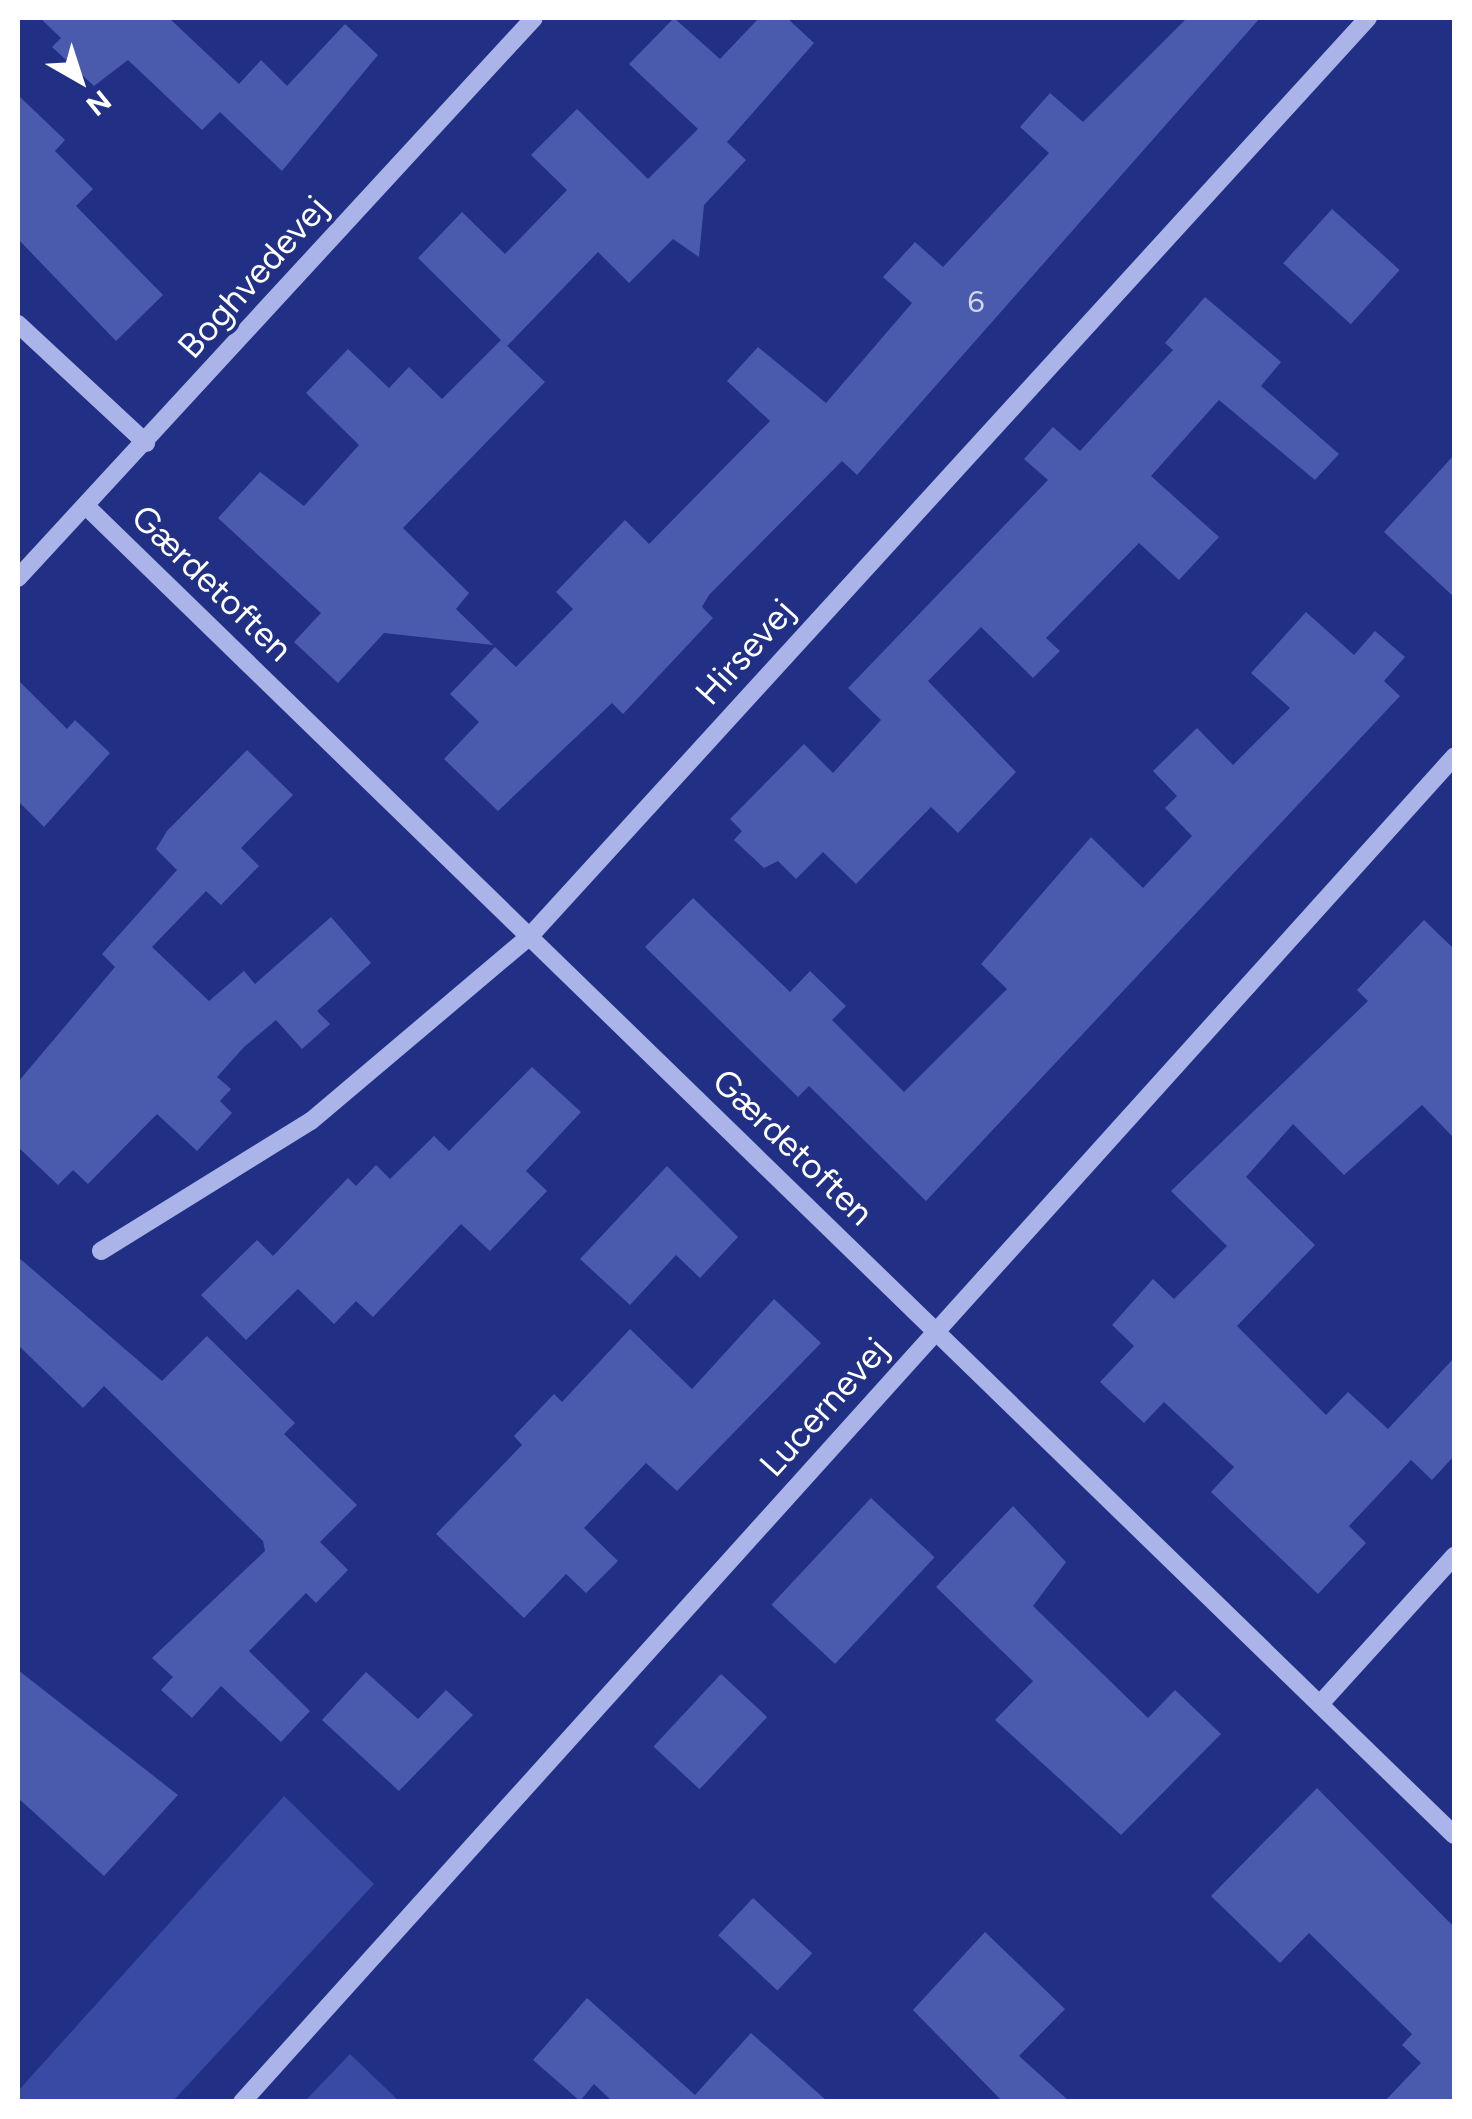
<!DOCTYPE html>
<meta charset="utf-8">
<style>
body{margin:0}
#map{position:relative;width:1472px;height:2119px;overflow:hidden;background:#213085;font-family:Figtree,sans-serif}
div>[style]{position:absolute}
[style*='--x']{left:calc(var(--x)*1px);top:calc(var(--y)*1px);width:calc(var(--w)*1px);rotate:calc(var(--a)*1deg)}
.green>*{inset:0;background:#384aa4}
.building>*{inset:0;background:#4a5aad;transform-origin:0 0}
.minor>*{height:18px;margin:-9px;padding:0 9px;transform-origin:9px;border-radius:9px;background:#aab4e9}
span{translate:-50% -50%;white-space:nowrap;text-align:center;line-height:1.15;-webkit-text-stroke:8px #213085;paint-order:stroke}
.number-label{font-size:30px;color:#d2d6ea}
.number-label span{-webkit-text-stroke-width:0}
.street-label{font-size:35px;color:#fff}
.frame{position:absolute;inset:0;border:20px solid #fff;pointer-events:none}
.north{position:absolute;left:30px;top:30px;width:100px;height:100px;-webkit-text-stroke:8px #213085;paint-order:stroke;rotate:141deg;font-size:28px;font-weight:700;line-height:40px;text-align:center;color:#fff}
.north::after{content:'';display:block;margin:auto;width:35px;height:45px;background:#fff;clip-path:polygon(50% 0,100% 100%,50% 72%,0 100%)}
</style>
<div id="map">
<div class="green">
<i style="clip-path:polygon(284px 1796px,374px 1884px,173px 2101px,18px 2101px,18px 2091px)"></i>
<i style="clip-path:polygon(350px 2054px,399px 2101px,305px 2101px)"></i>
</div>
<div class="building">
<i style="clip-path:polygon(40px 18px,169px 18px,239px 84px,261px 60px,287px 86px,345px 24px,378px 55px,282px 171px,220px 112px,202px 130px,128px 60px,94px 86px,52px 47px,61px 38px)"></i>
<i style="clip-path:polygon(674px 18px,720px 59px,759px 18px,787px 18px,814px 43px,727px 142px,746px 160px,704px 205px,699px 257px,673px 239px,629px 283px,598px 252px,507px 346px,418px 258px,462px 212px,505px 254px,567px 190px,531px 155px,577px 109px,648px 179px,698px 129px,629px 64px)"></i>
<i style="clip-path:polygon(1187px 18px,1260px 18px,857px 475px,842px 461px,709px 595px,702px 607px,713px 618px,623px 714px,612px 703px,498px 811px,444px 759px,479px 722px,450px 694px,495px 647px,516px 667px,573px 609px,556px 592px,625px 520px,649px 544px,770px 421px,727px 381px,758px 347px,826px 403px,912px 303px,883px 277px,915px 242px,943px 267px,1049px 153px,1020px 127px,1050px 93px,1083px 122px)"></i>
<i style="clip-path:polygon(18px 95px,65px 140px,55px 151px,93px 189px,76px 206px,163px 295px,116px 341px,18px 239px)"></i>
<i style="left:1332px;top:209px;width:91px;height:73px;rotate:42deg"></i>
<i style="clip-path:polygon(1205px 297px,1281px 362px,1261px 386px,1339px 454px,1315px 480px,1219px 400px,1151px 476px,1219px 537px,1179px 580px,1139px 543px,1046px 638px,1060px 651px,1033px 678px,981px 627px,928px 681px,1016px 772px,958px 833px,931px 807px,856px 884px,823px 852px,796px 879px,778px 861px,764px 868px,734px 840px,742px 831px,730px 819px,804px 744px,833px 773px,881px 720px,848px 688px,1048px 480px,1024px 459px,1053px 427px,1080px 451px,1173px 350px,1165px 343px)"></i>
<i style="clip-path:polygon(501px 340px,545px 382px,403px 528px,469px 593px,456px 609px,493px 645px,384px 633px,338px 683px,294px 642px,321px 613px,218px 518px,260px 472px,304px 506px,359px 445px,306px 393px,348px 349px,389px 388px,409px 367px,442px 399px)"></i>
<i style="clip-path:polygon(1454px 455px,1454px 597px,1384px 532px)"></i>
<i style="clip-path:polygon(1306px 612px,1354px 655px,1375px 631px,1405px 657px,1384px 681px,1400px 696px,926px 1201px,809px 1086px,798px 1097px,645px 947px,693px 898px,790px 992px,810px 971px,846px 1006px,832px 1020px,904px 1092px,1007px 989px,981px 964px,1091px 837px,1143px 888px,1192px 836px,1165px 808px,1177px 796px,1153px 771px,1197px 728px,1233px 765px,1290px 708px,1251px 673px)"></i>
<i style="clip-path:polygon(18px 680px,67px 729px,75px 720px,110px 753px,44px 827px,18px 801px)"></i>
<i style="clip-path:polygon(247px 750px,293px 795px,241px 848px,259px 866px,221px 905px,206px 891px,152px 947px,209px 1001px,244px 971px,255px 984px,331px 917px,371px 963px,317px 1011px,330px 1024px,302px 1049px,276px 1020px,244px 1047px,217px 1077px,231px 1089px,220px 1101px,232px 1113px,197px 1151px,157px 1114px,88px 1184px,73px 1170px,58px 1185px,18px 1147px,18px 1082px,115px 967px,102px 954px,177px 870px,156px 849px,167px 831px)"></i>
<i style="clip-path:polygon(1424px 920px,1454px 949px,1454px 1138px,1422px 1105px,1344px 1175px,1293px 1124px,1246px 1177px,1315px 1245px,1237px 1326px,1326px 1415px,1348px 1392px,1388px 1429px,1454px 1358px,1454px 1456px,1432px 1480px,1411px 1460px,1349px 1526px,1366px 1543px,1318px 1594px,1211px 1492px,1234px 1467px,1164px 1402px,1144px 1423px,1100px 1382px,1134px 1346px,1112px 1325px,1153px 1279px,1174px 1299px,1227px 1246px,1171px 1191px,1368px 1001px,1357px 990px)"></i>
<i style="clip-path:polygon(532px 1067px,581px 1112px,526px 1171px,547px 1191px,490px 1251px,461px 1224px,373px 1317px,356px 1301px,334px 1324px,298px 1289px,246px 1340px,201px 1295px,257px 1240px,273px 1256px,348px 1178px,356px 1186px,376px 1165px,390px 1179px,434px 1136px,449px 1151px)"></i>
<i style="clip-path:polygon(667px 1166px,738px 1237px,700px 1278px,676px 1255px,630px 1305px,580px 1259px)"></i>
<i style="clip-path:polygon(18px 1257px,162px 1381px,207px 1336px,295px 1423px,284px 1434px,357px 1505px,320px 1542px,348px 1570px,316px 1603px,306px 1593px,249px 1651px,310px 1711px,281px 1742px,221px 1686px,192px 1718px,161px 1690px,173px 1677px,152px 1658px,265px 1551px,263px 1541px,104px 1386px,83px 1408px,18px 1345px)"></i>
<i style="clip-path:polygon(774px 1299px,821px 1343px,677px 1491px,646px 1463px,584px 1528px,618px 1561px,586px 1593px,566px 1574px,524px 1618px,436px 1534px,522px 1445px,514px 1436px,554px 1394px,562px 1402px,630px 1329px,692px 1389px)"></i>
<i style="left:871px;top:1498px;width:87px;height:146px;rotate:43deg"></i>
<i style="clip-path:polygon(1013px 1506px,1066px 1562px,1033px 1606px,1148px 1718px,1175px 1690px,1221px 1734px,1121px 1835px,995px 1720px,1033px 1681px,936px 1587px)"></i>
<i style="clip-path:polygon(18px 1670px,178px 1795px,104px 1876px,18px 1798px)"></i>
<i style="clip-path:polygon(366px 1672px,418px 1719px,446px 1690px,473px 1715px,399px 1791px,322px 1720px)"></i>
<i style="left:721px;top:1674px;width:63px;height:99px;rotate:43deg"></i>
<i style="clip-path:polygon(1317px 1788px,1454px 1927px,1454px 2102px,1384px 2102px,1421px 2063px,1402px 2045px,1412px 2034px,1309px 1933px,1280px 1963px,1211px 1896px)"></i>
<i style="left:753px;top:1898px;width:81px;height:51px;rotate:43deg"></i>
<i style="clip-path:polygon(985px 1932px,1065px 2009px,1019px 2056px,1070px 2102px,1003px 2102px,913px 2010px)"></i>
<i style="clip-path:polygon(587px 1998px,695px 2095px,751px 2033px,828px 2102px,613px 2102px,594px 2084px,580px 2101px,533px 2060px)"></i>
</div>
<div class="minor">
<i style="--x:18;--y:324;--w:175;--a:42.9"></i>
<i style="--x:86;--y:506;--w:1907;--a:44.17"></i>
<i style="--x:18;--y:578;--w:761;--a:-47.34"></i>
<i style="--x:101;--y:1251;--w:247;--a:-31.8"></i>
<i style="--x:311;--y:1121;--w:287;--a:-40.2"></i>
<i style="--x:530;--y:936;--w:1243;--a:-47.61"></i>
<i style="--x:1320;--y:1704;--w:200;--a:-47.8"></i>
<i style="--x:242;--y:2102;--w:1811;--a:-47.98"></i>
</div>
<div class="number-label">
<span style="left:976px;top:302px">6</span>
</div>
<div class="street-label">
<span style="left:253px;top:277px;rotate:-48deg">Boghvedevej</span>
<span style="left:212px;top:583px;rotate:44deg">Gærdetoften</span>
<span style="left:745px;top:652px;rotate:-48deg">Hirsevej</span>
<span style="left:793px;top:1147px;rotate:44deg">Gærdetoften</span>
<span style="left:824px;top:1407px;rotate:-48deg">Lucernevej</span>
</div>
<div class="frame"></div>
<div class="north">N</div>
</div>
